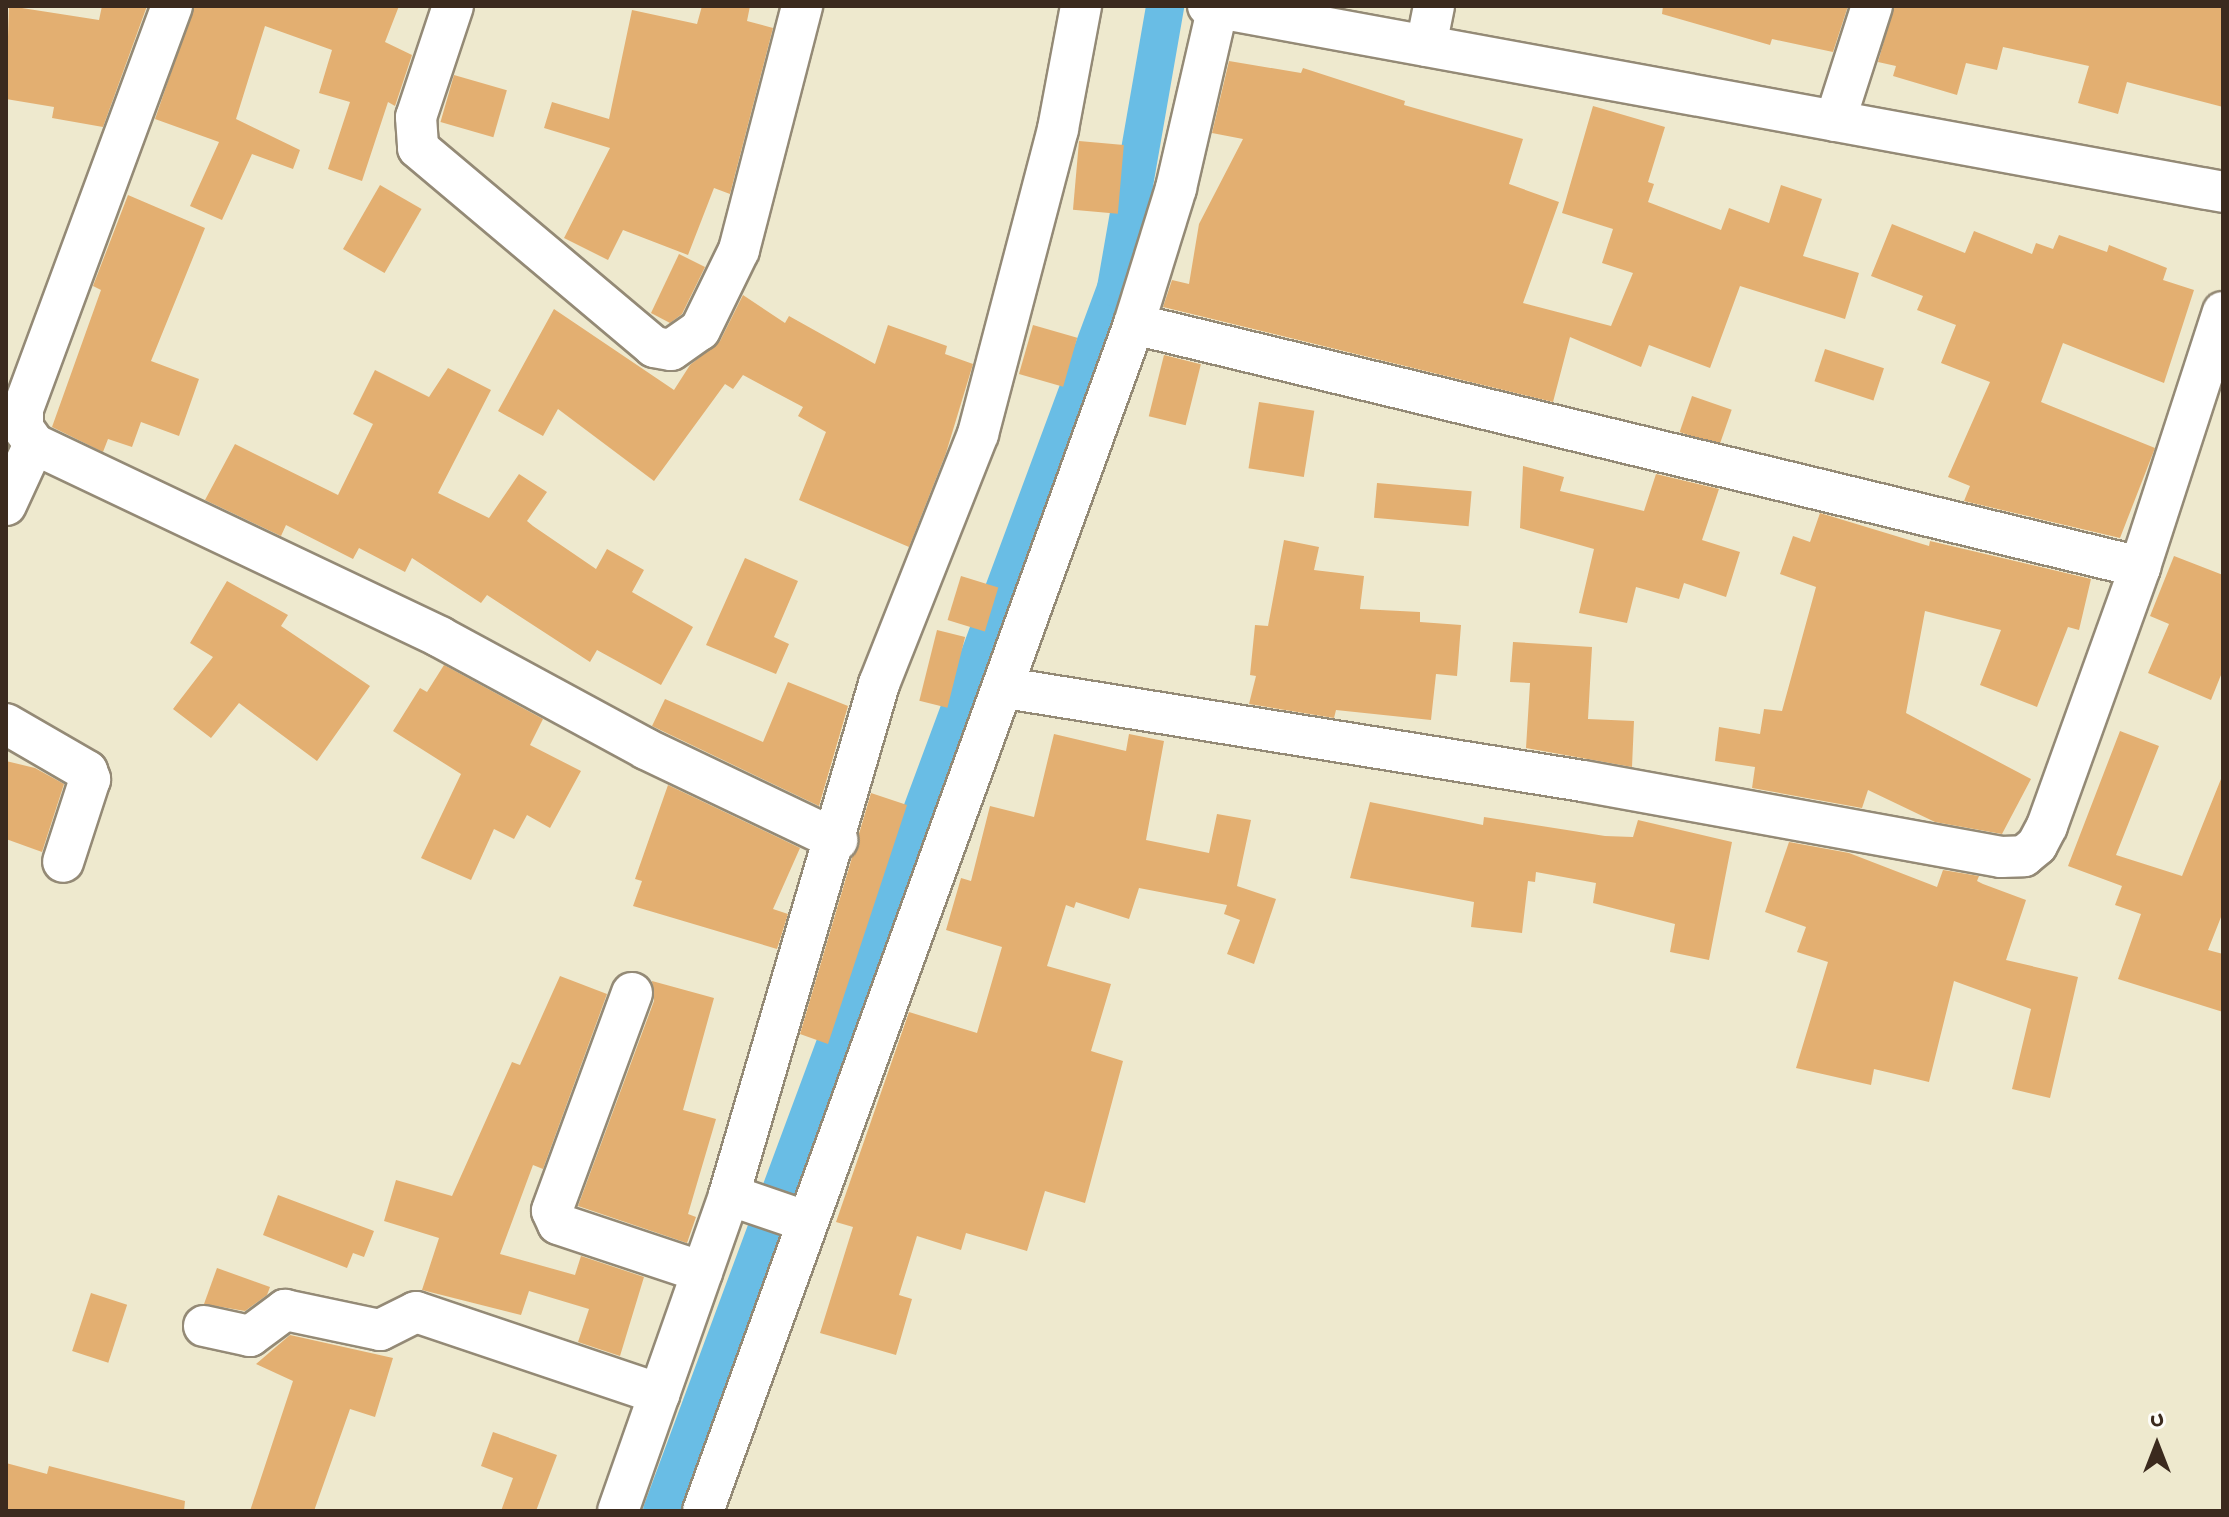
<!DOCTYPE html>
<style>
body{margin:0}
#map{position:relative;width:2229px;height:1517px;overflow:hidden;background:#eee9ce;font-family:"Gochi Hand",sans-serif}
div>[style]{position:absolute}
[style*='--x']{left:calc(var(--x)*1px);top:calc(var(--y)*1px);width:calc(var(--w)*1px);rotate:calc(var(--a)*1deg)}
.canal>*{height:38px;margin:-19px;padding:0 19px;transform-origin:19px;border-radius:19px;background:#69bde5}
.building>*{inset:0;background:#e3af71;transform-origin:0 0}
.roads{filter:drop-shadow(2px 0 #948a76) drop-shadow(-2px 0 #948a76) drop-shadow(0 2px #948a76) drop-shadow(0 -2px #948a76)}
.minor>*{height:40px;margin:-20px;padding:0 20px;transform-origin:20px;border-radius:20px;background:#fff}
span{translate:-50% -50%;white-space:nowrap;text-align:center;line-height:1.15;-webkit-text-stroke:7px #fdfcf7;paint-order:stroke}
.frame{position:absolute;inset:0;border:8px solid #3b2a1e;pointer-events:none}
.north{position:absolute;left:2117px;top:1405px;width:80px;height:80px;-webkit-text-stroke:6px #fdfcf7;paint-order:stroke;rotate:0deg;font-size:22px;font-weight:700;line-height:32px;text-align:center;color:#3b2a1e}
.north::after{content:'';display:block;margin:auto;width:28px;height:36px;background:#3b2a1e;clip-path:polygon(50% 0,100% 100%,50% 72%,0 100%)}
</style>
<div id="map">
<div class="canal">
<i style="--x:662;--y:1511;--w:1305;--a:-69.63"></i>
<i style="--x:1116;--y:288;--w:286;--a:-80.1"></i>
</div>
<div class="building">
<i style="clip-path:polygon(9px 6px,99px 20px,102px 6px,147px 6px,103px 127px,52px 118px,54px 107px,6px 99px)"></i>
<i style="clip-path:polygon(194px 6px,399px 6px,385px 42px,412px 55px,395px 106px,388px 102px,362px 181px,328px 169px,350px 102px,319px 93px,332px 50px,265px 26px,236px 119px,300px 150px,293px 169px,252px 154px,222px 220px,190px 206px,219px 142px,155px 119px)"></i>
<i style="clip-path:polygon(702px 6px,750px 6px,747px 21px,773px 28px,730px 194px,714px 188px,688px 255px,623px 230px,608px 260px,564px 238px,610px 148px,544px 128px,552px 102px,609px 119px,632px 10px,697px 24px)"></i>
<i style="clip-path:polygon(1663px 6px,1848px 6px,1833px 52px,1772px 39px,1770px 45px,1662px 14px)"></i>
<i style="clip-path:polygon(1894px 6px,2223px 6px,2223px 107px,2127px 82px,2118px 114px,2078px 103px,2089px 66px,2003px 47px,1997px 70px,1966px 63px,1957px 95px,1893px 76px,1896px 66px,1878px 62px)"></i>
<i style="clip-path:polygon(1229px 61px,1301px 73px,1303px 68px,1405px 101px,1404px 105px,1523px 139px,1509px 184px,1559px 202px,1523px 303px,1611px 326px,1633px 273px,1602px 263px,1613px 229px,1562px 213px,1593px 106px,1665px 127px,1648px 182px,1654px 184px,1648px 202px,1721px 230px,1729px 208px,1769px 223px,1781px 185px,1822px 199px,1803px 256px,1859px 273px,1845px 319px,1740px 286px,1710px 368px,1649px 345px,1641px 367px,1570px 337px,1553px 402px,1163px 307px,1172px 280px,1189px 284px,1199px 224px,1243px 139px,1212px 133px)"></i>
<i style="left:454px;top:75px;width:55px;height:49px;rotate:16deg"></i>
<i style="left:1079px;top:141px;width:45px;height:69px;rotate:5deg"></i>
<i style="left:380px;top:185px;width:48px;height:74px;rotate:30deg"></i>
<i style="clip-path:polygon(128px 195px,205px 228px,151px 361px,199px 379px,179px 436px,141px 422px,132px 447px,108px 439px,103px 452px,52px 427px,101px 290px,93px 286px)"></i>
<i style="clip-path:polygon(1892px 224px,1965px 253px,1974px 231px,2032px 254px,2036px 243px,2053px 249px,2059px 235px,2107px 252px,2109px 245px,2167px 268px,2163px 280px,2194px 290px,2164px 383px,2063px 343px,2041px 402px,2155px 448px,2120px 538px,1964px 501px,1970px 486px,1948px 477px,1990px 382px,1941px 363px,1956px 325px,1917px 310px,1923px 296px,1871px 276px)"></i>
<i style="clip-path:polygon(679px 254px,705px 267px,682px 314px,670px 323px,651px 313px)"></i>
<i style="clip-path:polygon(743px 295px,785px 323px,789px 316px,875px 364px,888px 325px,947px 346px,945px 354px,973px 364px,946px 453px,909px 547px,799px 500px,826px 432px,798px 416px,803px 407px,743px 375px,733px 389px,725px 384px,654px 481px,558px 409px,543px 436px,498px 411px,554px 309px,674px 390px,690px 365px,720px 341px)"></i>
<i style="left:1033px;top:325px;width:46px;height:51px;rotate:16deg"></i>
<i style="left:1825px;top:349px;width:62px;height:34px;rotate:18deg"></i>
<i style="left:1164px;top:355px;width:38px;height:63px;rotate:14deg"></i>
<i style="clip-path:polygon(448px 368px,491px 390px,438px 493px,489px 518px,519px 474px,547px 492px,527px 521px,533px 526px,596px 569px,607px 549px,644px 570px,632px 592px,693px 627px,661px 685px,597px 650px,590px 662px,487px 595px,481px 603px,412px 558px,405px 572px,359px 548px,353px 559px,286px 525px,281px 536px,205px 500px,235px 444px,338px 495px,373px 424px,353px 414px,375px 370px,429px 397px)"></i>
<i style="left:1692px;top:396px;width:42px;height:38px;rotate:19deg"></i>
<i style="left:1259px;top:402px;width:56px;height:67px;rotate:9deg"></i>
<i style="clip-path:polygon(1523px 466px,1564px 477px,1560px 491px,1644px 511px,1656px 474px,1719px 489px,1702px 540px,1740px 552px,1726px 597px,1684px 583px,1679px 599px,1636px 587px,1627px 623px,1579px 613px,1594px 549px,1520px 528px)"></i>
<i style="left:1377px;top:483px;width:95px;height:35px;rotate:5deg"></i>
<i style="clip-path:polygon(1820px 513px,1929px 546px,1930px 541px,2091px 579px,2079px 630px,2068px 627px,2037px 707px,1980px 685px,2001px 630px,1925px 611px,1906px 713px,2031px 779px,2002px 834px,1935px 822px,1868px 790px,1862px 808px,1752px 788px,1755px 767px,1715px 761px,1719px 727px,1760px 734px,1764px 709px,1782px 711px,1816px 587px,1780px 574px,1793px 536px,1810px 542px)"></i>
<i style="clip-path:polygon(1284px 540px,1319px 547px,1314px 570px,1364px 576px,1360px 609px,1420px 612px,1420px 622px,1461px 625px,1457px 676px,1436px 674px,1431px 720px,1336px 710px,1334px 718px,1249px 704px,1256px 676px,1250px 675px,1255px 625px,1268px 626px)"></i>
<i style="clip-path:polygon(2174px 556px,2223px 575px,2223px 670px,2211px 700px,2148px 673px,2169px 624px,2150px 616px)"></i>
<i style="clip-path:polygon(745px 558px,798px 581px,774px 637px,789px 644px,776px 674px,706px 645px)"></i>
<i style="left:961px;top:576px;width:39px;height:46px;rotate:17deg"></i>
<i style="clip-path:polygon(227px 581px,288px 615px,281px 626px,370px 686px,317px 761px,239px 703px,211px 738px,173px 709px,213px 657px,190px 643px)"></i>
<i style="left:937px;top:630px;width:29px;height:73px;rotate:14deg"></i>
<i style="clip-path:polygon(1513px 642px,1592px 647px,1588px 719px,1634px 721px,1632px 767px,1526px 748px,1530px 683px,1510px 682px)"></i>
<i style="clip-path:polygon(444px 665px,543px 719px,530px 745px,581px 771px,550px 828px,527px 815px,514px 839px,494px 829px,471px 880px,421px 858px,461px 774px,393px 731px,420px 688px,427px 692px)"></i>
<i style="clip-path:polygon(788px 682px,848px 706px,819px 806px,652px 726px,665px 699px,763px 742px)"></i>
<i style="clip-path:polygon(2120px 731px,2159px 746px,2116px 855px,2182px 876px,2223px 774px,2223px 912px,2208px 950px,2223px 954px,2223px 1012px,2118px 979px,2141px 914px,2115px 905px,2122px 886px,2068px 866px)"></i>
<i style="clip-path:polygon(1054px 734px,1126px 751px,1129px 734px,1164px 741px,1146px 840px,1209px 853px,1217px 814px,1251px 820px,1237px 886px,1276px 899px,1254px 964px,1227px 954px,1240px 920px,1224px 914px,1227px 905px,1139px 888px,1129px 919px,1076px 902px,1074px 908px,1066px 905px,1047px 966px,1111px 984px,1091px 1051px,1123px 1061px,1085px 1203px,1045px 1191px,1027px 1251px,966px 1233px,961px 1250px,917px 1236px,899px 1295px,912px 1299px,896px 1355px,820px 1333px,853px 1227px,836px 1222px,909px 1012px,977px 1033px,1002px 947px,946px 930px,961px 878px,971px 881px,990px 806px,1034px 817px)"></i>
<i style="clip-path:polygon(6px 761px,35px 768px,64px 784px,42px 852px,6px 839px)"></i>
<i style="clip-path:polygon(668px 785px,800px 848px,773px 909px,788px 914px,777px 949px,633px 906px,642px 881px,635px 879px)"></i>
<i style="clip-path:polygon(871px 793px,907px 805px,828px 1044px,800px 1034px)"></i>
<i style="clip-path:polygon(1370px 802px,1483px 825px,1484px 817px,1605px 836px,1633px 837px,1638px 820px,1732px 842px,1709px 960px,1670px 952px,1675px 924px,1593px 903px,1596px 883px,1536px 872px,1535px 882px,1528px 881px,1522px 933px,1471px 927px,1474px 902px,1350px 878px)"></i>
<i style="clip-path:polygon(1789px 842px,1849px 853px,1937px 887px,1943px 870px,1979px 876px,1977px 881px,1983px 884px,2026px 900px,2006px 960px,2078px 977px,2050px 1098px,2012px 1089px,2031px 1009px,1954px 981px,1929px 1082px,1874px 1069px,1871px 1085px,1796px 1068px,1828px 962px,1797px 952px,1806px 927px,1765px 912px)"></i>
<i style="clip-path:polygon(560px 976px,607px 994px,543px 1169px,533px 1165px,500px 1254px,575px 1275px,581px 1256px,644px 1277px,620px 1356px,578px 1342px,589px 1309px,529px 1291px,521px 1315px,422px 1290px,439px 1238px,384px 1221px,396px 1180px,452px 1196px,512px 1062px,520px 1065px)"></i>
<i style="clip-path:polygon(652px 981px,714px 998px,683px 1110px,716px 1119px,688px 1214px,696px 1217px,687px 1243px,578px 1206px,654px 1001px)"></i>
<i style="clip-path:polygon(278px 1195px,374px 1231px,364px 1257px,353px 1253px,347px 1268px,263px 1235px)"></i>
<i style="clip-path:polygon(217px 1268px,270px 1287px,267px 1295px,245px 1311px,204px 1304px)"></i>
<i style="left:91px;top:1293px;width:38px;height:61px;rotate:18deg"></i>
<i style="clip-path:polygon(290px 1335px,393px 1358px,375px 1417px,350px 1409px,314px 1511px,250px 1511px,293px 1381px,256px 1364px)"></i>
<i style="clip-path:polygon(493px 1432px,557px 1455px,536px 1511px,501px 1511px,513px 1478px,481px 1466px)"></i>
<i style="clip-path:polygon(6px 1463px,47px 1474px,49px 1466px,185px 1501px,184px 1511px,6px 1511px)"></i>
</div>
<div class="roads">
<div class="minor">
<i style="--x:172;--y:6;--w:430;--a:110.3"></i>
<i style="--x:23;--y:409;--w:19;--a:90"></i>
<i style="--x:23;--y:428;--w:19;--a:55"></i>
<i style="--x:34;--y:444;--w:450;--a:25.4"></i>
<i style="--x:440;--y:637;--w:234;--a:28.5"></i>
<i style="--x:646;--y:749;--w:212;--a:25.5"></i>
<i style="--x:453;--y:6;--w:117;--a:108.4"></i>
<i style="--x:416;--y:117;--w:31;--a:86"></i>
<i style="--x:418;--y:148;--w:309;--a:40.1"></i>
<i style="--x:654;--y:347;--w:17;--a:10"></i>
<i style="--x:671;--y:350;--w:35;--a:-35"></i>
<i style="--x:700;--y:330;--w:89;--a:-64"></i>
<i style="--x:739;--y:250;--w:252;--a:-75.5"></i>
<i style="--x:1208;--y:6;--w:1032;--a:10.38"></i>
<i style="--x:1426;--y:46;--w:41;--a:-78.7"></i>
<i style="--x:1835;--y:121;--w:121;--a:-72.2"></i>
<i style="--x:1134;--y:324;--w:1035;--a:13.58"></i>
<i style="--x:6;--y:505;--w:67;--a:-65.3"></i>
<i style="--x:1006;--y:688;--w:584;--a:9.16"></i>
<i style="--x:1583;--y:781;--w:425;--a:10.3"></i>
<i style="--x:2001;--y:857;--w:23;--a:-2"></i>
<i style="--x:2024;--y:856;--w:17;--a:-40"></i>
<i style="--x:2037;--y:845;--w:21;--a:-62"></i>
<i style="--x:2047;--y:826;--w:275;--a:-70.2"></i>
<i style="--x:2140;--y:567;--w:268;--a:-72"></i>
<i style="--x:6;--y:724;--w:94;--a:30.1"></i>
<i style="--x:87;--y:771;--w:9;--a:69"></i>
<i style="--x:90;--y:779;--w:87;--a:108"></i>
<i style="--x:632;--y:993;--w:232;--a:110.2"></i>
<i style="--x:552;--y:1211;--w:14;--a:65"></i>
<i style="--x:558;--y:1224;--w:152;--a:18.4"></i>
<i style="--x:729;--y:1195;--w:80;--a:18.9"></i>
<i style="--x:204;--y:1326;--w:47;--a:12.3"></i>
<i style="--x:250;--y:1336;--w:44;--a:-36.6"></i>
<i style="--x:285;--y:1310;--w:97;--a:11.9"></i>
<i style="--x:380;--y:1330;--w:40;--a:-26.6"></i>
<i style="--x:416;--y:1312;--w:257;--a:18.6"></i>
<i style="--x:618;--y:1511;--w:335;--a:-70.6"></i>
<i style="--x:729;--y:1195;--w:533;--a:-73.64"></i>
<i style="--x:879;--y:684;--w:269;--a:-68.4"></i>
<i style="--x:978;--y:434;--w:315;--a:-75.3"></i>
<i style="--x:1058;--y:129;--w:125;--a:-79.4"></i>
<i style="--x:703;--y:1511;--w:1263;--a:-70.04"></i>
<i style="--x:1134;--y:324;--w:142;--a:-72.8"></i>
<i style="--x:1176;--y:188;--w:187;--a:-77"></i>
</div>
</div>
<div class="frame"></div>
<div class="north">U</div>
</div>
